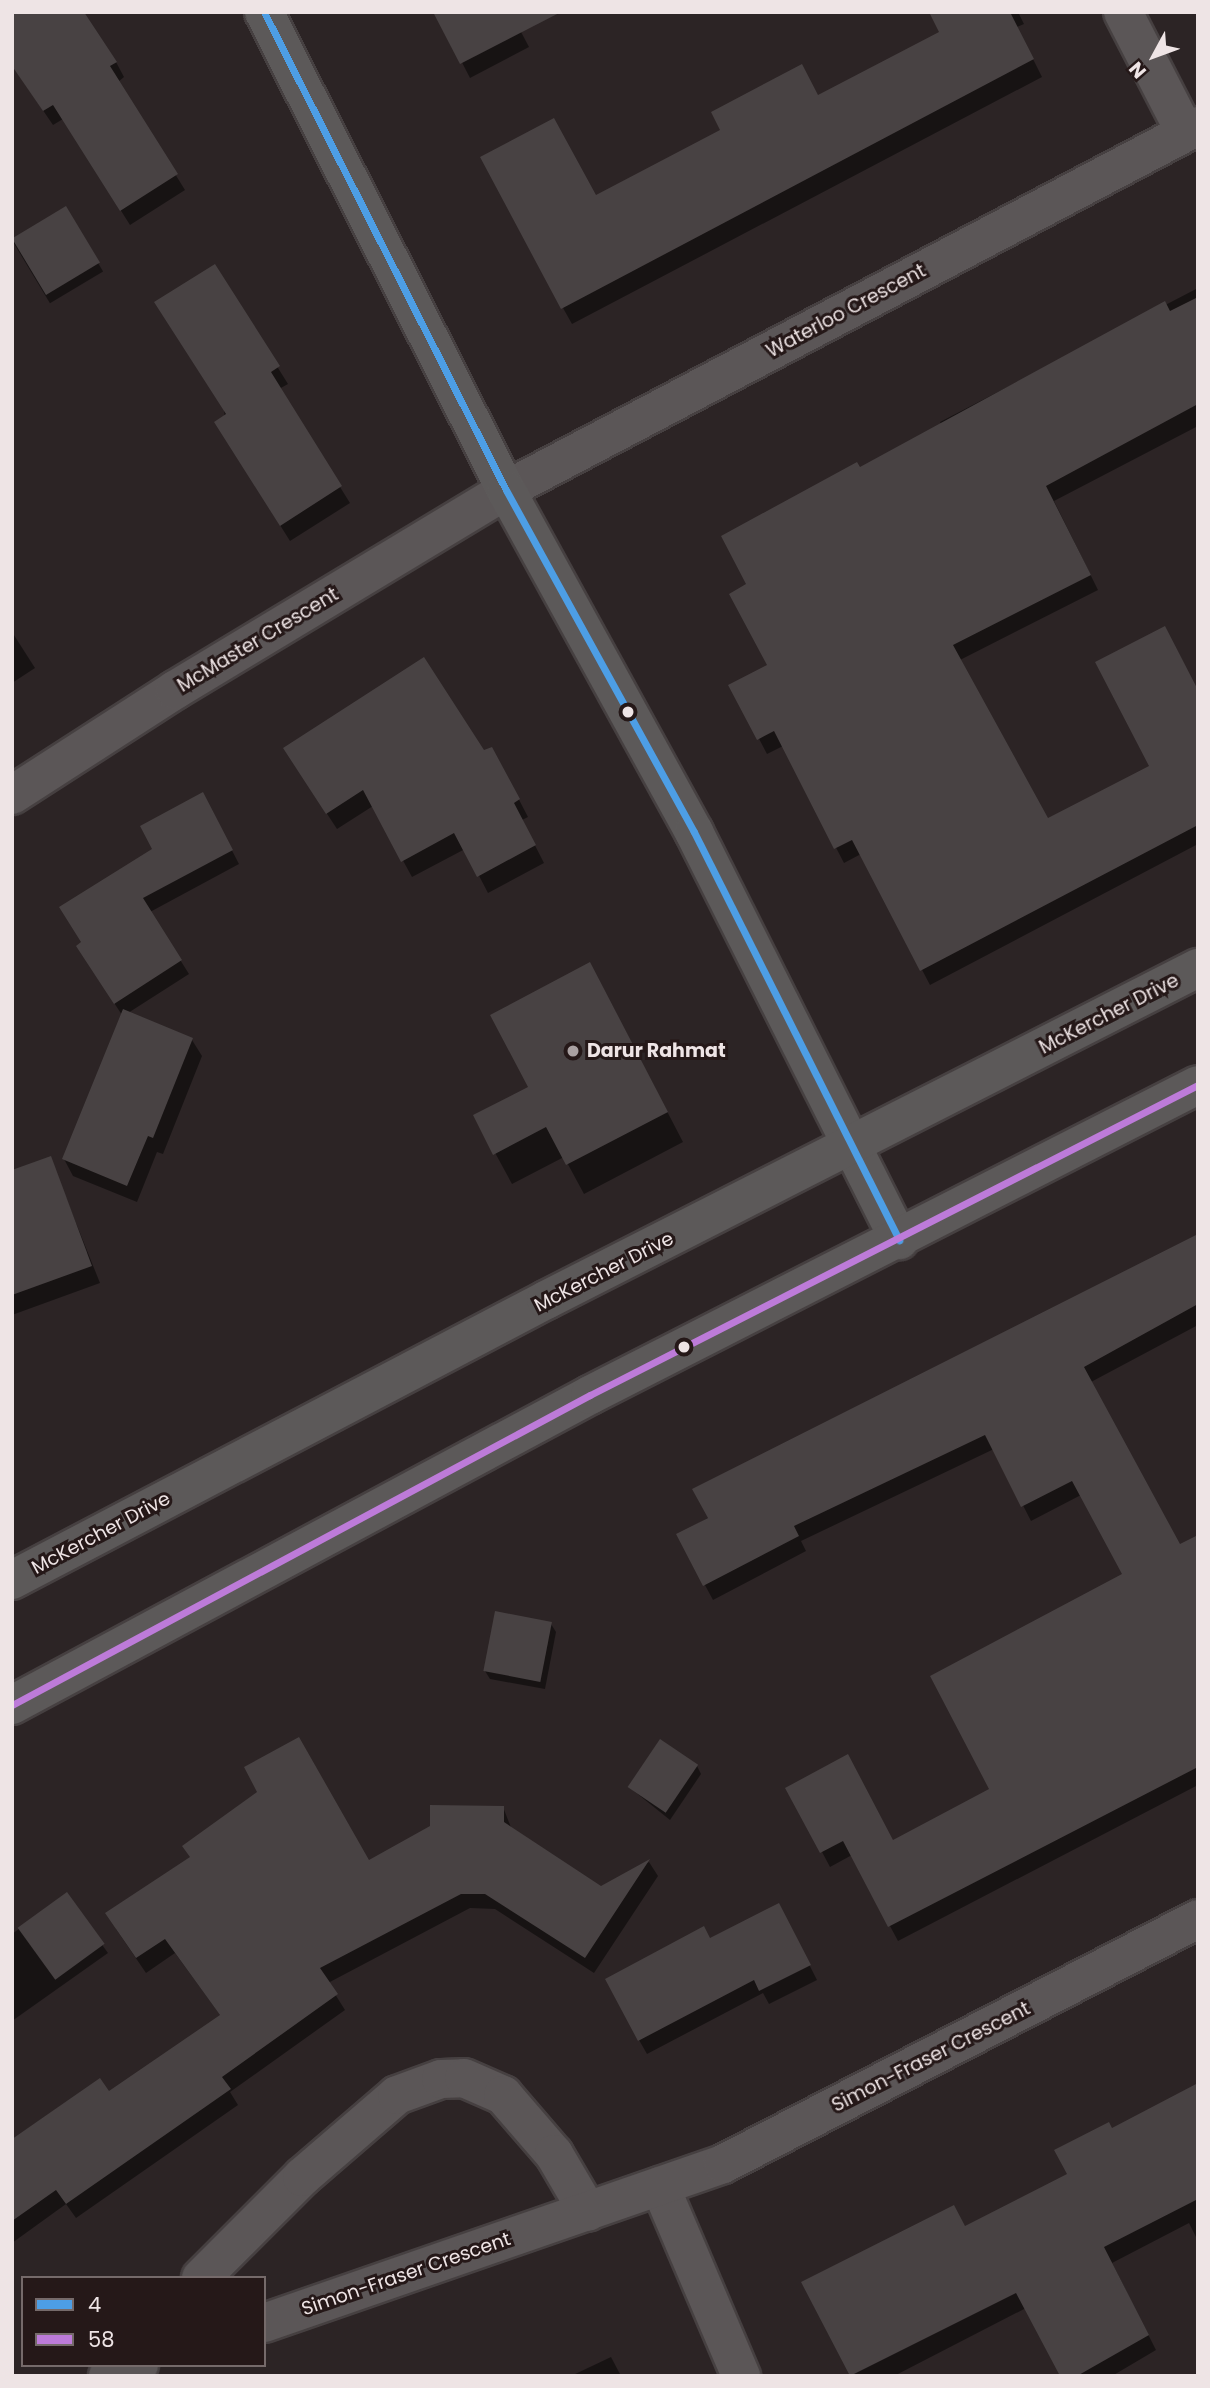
<!DOCTYPE html>
<style>
body{margin:0}
#map{position:relative;width:1210px;height:2388px;overflow:hidden;background:#2c2425;font-family:Poppins,sans-serif}
div>[style]{position:absolute}
[style*='--x']{left:calc(var(--x)*1px);top:calc(var(--y)*1px);width:calc(var(--w)*1px);rotate:calc(var(--a)*1deg)}
.shadow>*{inset:0;background:#0007;transform-origin:0 0}
.building>*{inset:0;background:#484243;transform-origin:0 0}
.roads{filter:drop-shadow(2px 0 #464041) drop-shadow(-2px 0 #464041) drop-shadow(0 2px #464041) drop-shadow(0 -2px #464041)}
.street>*{height:38px;margin:-19px;padding:0 19px;transform-origin:19px;border-radius:19px;background:#5b5657}
.secondary>*{height:38px;margin:-19px;padding:0 19px;transform-origin:19px;border-radius:19px;background:#5c5959}
.bus-1>*{height:7px;margin:-3.5px;padding:0 3.5px;transform-origin:3.5px;border-radius:3.5px;background:#4d9ee5}
.bus-2>*{height:7px;margin:-3.5px;padding:0 3.5px;transform-origin:3.5px;border-radius:3.5px;background:#bd7bd9}
.dots>*{width:19px;height:19px;translate:-50% -50%;box-sizing:border-box;border:4px solid #251818;border-radius:50%}
span{translate:-50% -50%;white-space:nowrap;text-align:center;line-height:1.15;-webkit-text-stroke:6px #251818;paint-order:stroke}
.street-label{font-size:19px;color:#eee4e5}
.poi-label{font-size:19px;color:#eee4e5;font-weight:700}
.left{translate:0 -50%;text-align:left}
.frame{position:absolute;inset:0;border:14px solid #eee4e5;pointer-events:none}
.legend{position:absolute;left:21px;top:2276px;width:245px;height:91px;box-sizing:border-box;background:#251818;border:2px solid #756a6a;margin:0;padding:9px 12px;list-style:none;font-size:21px;color:#eee4e5}
.legend li{display:flex;align-items:center;gap:14px;height:35px}
.legend b{width:35px;border:2px solid #756a6a}
.north{position:absolute;left:1119px;top:21px;width:70px;height:70px;-webkit-text-stroke:5px #251818;paint-order:stroke;rotate:229deg;font-size:19px;font-weight:700;line-height:28px;text-align:center;color:#eee4e5}
.north::after{content:'';display:block;margin:auto;width:24px;height:32px;background:#eee4e5;clip-path:polygon(50% 0,100% 100%,50% 72%,0 100%)}
</style>
<div id="map">
<div class="shadow">
<i style="clip-path:polygon(436px 12px,520px 30px,529px 47px,470px 78px)"></i>
<i style="clip-path:polygon(931px 12px,1018px 12px,1024px 24px,1017px 27px,1042px 77px,572px 324px,563px 308px,596px 197px,818px 97px,942px 33px)"></i>
<i style="clip-path:polygon(116px 62px,124px 77px,118px 82px,185px 190px,130px 225px,63px 119px,53px 125px,12px 65px)"></i>
<i style="left:65px;top:208px;width:74px;height:62px;rotate:59deg"></i>
<i style="clip-path:polygon(215px 267px,288px 384px,279px 389px,350px 503px,290px 541px,226px 439px)"></i>
<i style="clip-path:polygon(1198px 288px,1198px 426px,1054px 501px,1098px 590px,960px 660px,1048px 820px,1151px 767px,1198px 692px,1198px 844px,930px 985px,861px 854px,844px 863px,783px 746px,767px 754px,731px 686px,770px 666px,749px 585px,860px 469px,942px 426px,940px 422px)"></i>
<i style="clip-path:polygon(12px 632px,35px 668px,12px 683px)"></i>
<i style="clip-path:polygon(484px 753px,501px 765px,528px 817px,522px 820px,544px 863px,488px 893px,465px 849px,412px 877px,373px 806px,337px 829px,295px 765px)"></i>
<i style="clip-path:polygon(210px 808px,239px 864px,150px 912px,189px 974px,128px 1013px,192px 1040px,202px 1056px,163px 1154px,157px 1152px,137px 1202px,73px 1176px,64px 1159px,122px 1015px,86px 960px,154px 849px)"></i>
<i style="clip-path:polygon(606px 994px,683px 1142px,584px 1194px,564px 1157px,512px 1184px,475px 1116px,530px 1087px)"></i>
<i style="clip-path:polygon(50px 1158px,100px 1283px,12px 1315px,12px 1172px)"></i>
<i style="clip-path:polygon(1198px 1236px,1198px 1325px,1091px 1382px,1180px 1546px,1198px 1537px,1198px 1785px,898px 1941px,852px 1855px,830px 1867px,788px 1788px,893px 1842px,991px 1789px,1125px 1575px,1081px 1495px,1031px 1521px,994px 1449px,801px 1541px,806px 1551px,713px 1600px,678px 1535px)"></i>
<i style="clip-path:polygon(551px 1624px,556px 1632px,545px 1689px,490px 1679px,485px 1671px)"></i>
<i style="clip-path:polygon(697px 1766px,701px 1774px,670px 1820px,629px 1787px)"></i>
<i style="clip-path:polygon(503px 1807px,512px 1830px,601px 1888px,649px 1862px,658px 1876px,594px 1973px,495px 1909px,470px 1908px,328px 1983px,345px 2010px,230px 2092px,238px 2105px,76px 2218px,66px 2204px,12px 2243px,12px 2139px,99px 2080px,109px 2093px,221px 2016px,175px 1953px,146px 1973px,116px 1929px,368px 1862px)"></i>
<i style="clip-path:polygon(66px 1895px,108px 1953px,12px 2021px,12px 1934px)"></i>
<i style="clip-path:polygon(786px 1919px,817px 1980px,769px 2004px,763px 1993px,647px 2054px,639px 2040px,710px 1940px)"></i>
<i style="clip-path:polygon(1198px 2085px,1198px 2241px,1189px 2223px,1112px 2263px,1156px 2350px,1112px 2376px,1062px 2376px,1026px 2308px,894px 2376px,852px 2376px,803px 2283px,965px 2228px,1069px 2175px,1112px 2130px)"></i>
<i style="clip-path:polygon(611px 2357px,621px 2376px,571px 2376px)"></i>
</div>
<div class="building">
<i style="clip-path:polygon(12px 12px,84px 12px,117px 62px,110px 66px,178px 174px,120px 211px,53px 105px,43px 111px,12px 66px)"></i>
<i style="clip-path:polygon(433px 12px,561px 12px,460px 64px)"></i>
<i style="clip-path:polygon(929px 12px,1010px 12px,1034px 59px,561px 309px,480px 157px,554px 118px,596px 195px,720px 130px,711px 112px,802px 64px,818px 95px,939px 32px)"></i>
<i style="left:66px;top:206px;width:66px;height:63px;rotate:59deg"></i>
<i style="clip-path:polygon(215px 264px,280px 366px,271px 372px,342px 486px,280px 526px,214px 422px,226px 414px,154px 302px)"></i>
<i style="clip-path:polygon(1198px 297px,1198px 404px,1046px 486px,1091px 575px,953px 645px,1048px 818px,1149px 766px,1095px 662px,1165px 626px,1198px 690px,1198px 825px,920px 971px,852px 840px,834px 849px,774px 731px,757px 740px,728px 685px,767px 665px,729px 594px,746px 584px,721px 536px,857px 462px,860px 467px,1165px 301px,1170px 311px)"></i>
<i style="clip-path:polygon(424px 657px,484px 750px,492px 747px,520px 799px,514px 803px,536px 845px,477px 877px,454px 833px,401px 862px,363px 790px,326px 814px,283px 748px)"></i>
<i style="clip-path:polygon(203px 792px,233px 850px,143px 898px,182px 960px,114px 1004px,76px 946px,81px 942px,59px 907px,152px 849px,140px 826px)"></i>
<i style="clip-path:polygon(590px 962px,668px 1112px,566px 1165px,546px 1127px,493px 1155px,473px 1115px,528px 1087px,490px 1015px)"></i>
<i style="clip-path:polygon(123px 1009px,193px 1038px,153px 1138px,148px 1136px,127px 1186px,62px 1159px)"></i>
<i style="clip-path:polygon(51px 1156px,92px 1266px,12px 1295px,12px 1170px)"></i>
<i style="clip-path:polygon(1198px 1234px,1198px 1304px,1084px 1367px,1180px 1544px,1198px 1535px,1198px 1767px,888px 1927px,843px 1841px,820px 1853px,785px 1788px,848px 1754px,893px 1840px,989px 1789px,930px 1676px,1122px 1574px,1072px 1481px,1021px 1507px,985px 1435px,794px 1526px,799px 1536px,703px 1586px,676px 1534px,708px 1518px,692px 1489px)"></i>
<i style="left:495px;top:1611px;width:58px;height:61px;rotate:11deg"></i>
<i style="clip-path:polygon(299px 1737px,369px 1860px,430px 1826px,430px 1805px,504px 1806px,504px 1822px,601px 1886px,650px 1859px,585px 1958px,485px 1894px,461px 1894px,320px 1968px,338px 1994px,222px 2077px,231px 2089px,66px 2204px,56px 2190px,12px 2221px,12px 2139px,100px 2078px,109px 2091px,220px 2015px,165px 1939px,136px 1958px,105px 1913px,190px 1857px,182px 1846px,257px 1792px,244px 1767px)"></i>
<i style="left:660px;top:1739px;width:46px;height:58px;rotate:34deg"></i>
<i style="left:67px;top:1892px;width:64px;height:61px;rotate:54deg"></i>
<i style="clip-path:polygon(779px 1903px,811px 1965px,759px 1991px,754px 1980px,638px 2041px,605px 1979px,704px 1926px,710px 1938px)"></i>
<i style="clip-path:polygon(1198px 2083px,1198px 2199px,1104px 2247px,1149px 2335px,1077px 2376px,1060px 2376px,1016px 2293px,850px 2376px,801px 2282px,954px 2205px,965px 2226px,1067px 2174px,1054px 2150px,1109px 2122px,1112px 2128px)"></i>
</div>
<div class="roads">
<div class="street">
<i style="--x:1123;--y:12;--w:135;--a:62.7"></i>
<i style="--x:12;--y:795;--w:194;--a:-32.8"></i>
<i style="--x:175;--y:690;--w:387;--a:-31.1"></i>
<i style="--x:506;--y:490;--w:782;--a:-27.74"></i>
<i style="--x:660;--y:2186;--w:207;--a:66.9"></i>
<i style="--x:201;--y:2278;--w:143;--a:-45"></i>
<i style="--x:302;--y:2177;--w:125;--a:-40.8"></i>
<i style="--x:397;--y:2095;--w:47;--a:-20"></i>
<i style="--x:441;--y:2079;--w:23;--a:-2"></i>
<i style="--x:464;--y:2078;--w:43;--a:23.6"></i>
<i style="--x:503;--y:2095;--w:78;--a:49.2"></i>
<i style="--x:554;--y:2154;--w:67;--a:59.6"></i>
<i style="--x:264;--y:2323;--w:486;--a:-19.1"></i>
<i style="--x:723;--y:2164;--w:534;--a:-27.28"></i>
<i style="--x:108;--y:2376;--w:33;--a:-20"></i>
</div>
<div class="secondary">
<i style="--x:264;--y:12;--w:536;--a:63.15"></i>
<i style="--x:506;--y:490;--w:390;--a:61.2"></i>
<i style="--x:694;--y:832;--w:457;--a:63.3"></i>
<i style="--x:12;--y:1580;--w:603;--a:-27.67"></i>
<i style="--x:546;--y:1300;--w:732;--a:-26.99"></i>
<i style="--x:12;--y:1705;--w:656;--a:-28.21"></i>
<i style="--x:590;--y:1395;--w:682;--a:-27.02"></i>
</div>
</div>
<div class="bus-1">
<i style="--x:264;--y:12;--w:536;--a:63.15"></i>
<i style="--x:506;--y:490;--w:390;--a:61.2"></i>
<i style="--x:694;--y:832;--w:457;--a:63.3"></i>
</div>
<div class="bus-2">
<i style="--x:12;--y:1705;--w:656;--a:-28.21"></i>
<i style="--x:590;--y:1395;--w:682;--a:-27.02"></i>
</div>
<div class="dots">
<i style="left:628px;top:712px;background:#eee4e5"></i>
<i style="left:573px;top:1051px;background:#aaa1a2"></i>
<i style="left:684px;top:1347px;background:#eee4e5"></i>
</div>
<div class="street-label">
<span style="left:846px;top:311px;rotate:-28deg">Waterloo Crescent</span>
<span style="left:258px;top:640px;rotate:-31deg">McMaster Crescent</span>
<span style="left:1109px;top:1014px;rotate:-27deg">McKercher Drive</span>
<span style="left:604px;top:1272px;rotate:-27deg">McKercher Drive</span>
<span style="left:101px;top:1533px;rotate:-28deg">McKercher Drive</span>
<span style="left:931px;top:2057px;rotate:-27deg">Simon-Fraser Crescent</span>
<span style="left:406px;top:2274px;rotate:-19deg">Simon-Fraser Crescent</span>
</div>
<div class="poi-label">
<span class="left" style="left:587px;top:1051px">Darur Rahmat</span>
</div>
<div class="frame"></div>
<ul class="legend">
<li><b style="height:9px;background:#4d9ee5"></b>4</li>
<li><b style="height:9px;background:#bd7bd9"></b>58</li>
</ul>
<div class="north">N</div>
</div>
